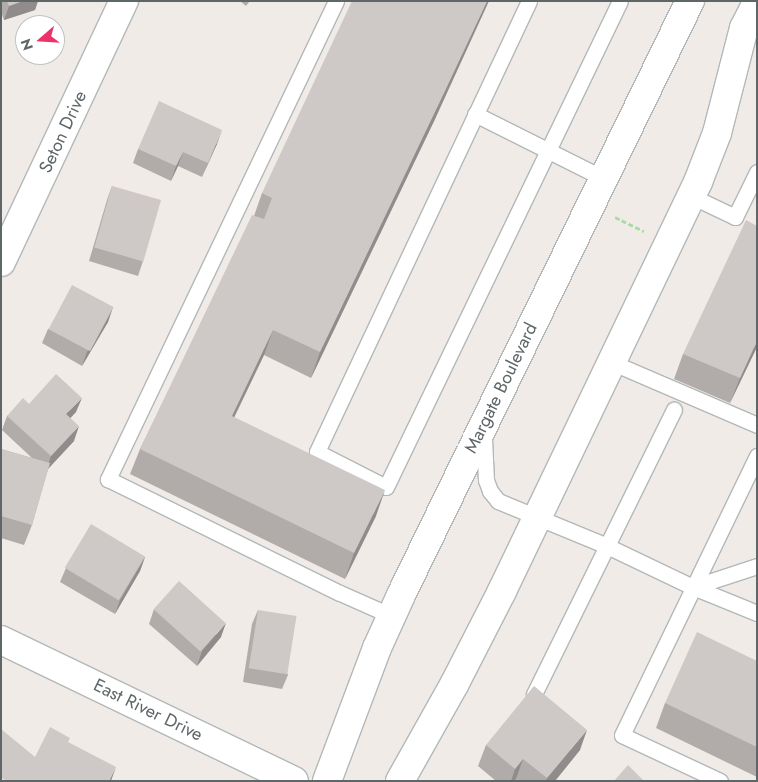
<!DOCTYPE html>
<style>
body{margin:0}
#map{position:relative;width:758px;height:782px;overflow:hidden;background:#f1ebe7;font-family:Jost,sans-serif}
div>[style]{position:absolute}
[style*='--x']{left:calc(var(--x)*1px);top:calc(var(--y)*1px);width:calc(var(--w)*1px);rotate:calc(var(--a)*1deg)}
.path>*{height:3px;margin-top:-1.5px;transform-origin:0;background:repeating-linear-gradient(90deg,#acdaa7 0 5px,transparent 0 7.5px)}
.roads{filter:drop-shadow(1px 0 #b2b8ba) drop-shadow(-1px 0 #b2b8ba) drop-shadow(0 1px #b2b8ba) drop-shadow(0 -1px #b2b8ba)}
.service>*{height:15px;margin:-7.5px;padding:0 7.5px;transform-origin:7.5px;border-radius:7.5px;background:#fff}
.minor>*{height:28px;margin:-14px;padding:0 14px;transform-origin:14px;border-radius:14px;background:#fff}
.tertiary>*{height:28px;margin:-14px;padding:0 14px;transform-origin:14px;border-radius:14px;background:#fff}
.wall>*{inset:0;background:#b1acaa}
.shaded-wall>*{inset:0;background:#908c8b}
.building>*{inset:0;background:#cec8c6;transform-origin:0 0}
span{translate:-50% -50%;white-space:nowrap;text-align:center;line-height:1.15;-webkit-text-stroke:5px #fff;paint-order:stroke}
.street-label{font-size:18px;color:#5e6668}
.frame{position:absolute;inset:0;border:2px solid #5e6668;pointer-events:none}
.north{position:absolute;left:15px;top:15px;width:50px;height:50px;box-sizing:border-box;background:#fff;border:1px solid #bfc2c3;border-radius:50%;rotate:251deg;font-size:14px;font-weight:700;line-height:20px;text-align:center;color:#5e6668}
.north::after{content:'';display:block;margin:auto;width:18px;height:22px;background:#ec3268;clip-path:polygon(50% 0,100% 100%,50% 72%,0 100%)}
</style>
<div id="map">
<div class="path">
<i style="--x:615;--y:217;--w:32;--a:26"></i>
</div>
<div class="roads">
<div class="service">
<i style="--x:336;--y:1;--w:530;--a:115.5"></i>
<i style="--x:108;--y:479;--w:258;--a:26.2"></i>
<i style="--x:340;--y:593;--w:57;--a:23.9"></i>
<i style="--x:529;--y:1;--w:498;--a:115.2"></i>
<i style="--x:317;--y:452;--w:77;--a:26.9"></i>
<i style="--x:386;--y:487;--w:539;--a:-64.29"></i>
<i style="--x:475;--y:114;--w:143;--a:26.6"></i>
<i style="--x:691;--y:196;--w:49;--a:25.5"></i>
<i style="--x:735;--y:217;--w:50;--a:-63.9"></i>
<i style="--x:611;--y:362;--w:159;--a:23.3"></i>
<i style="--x:484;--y:438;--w:42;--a:87.3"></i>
<i style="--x:486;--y:480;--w:12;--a:70"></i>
<i style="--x:490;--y:491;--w:13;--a:51"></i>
<i style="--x:498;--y:501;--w:118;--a:22.4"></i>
<i style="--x:607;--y:546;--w:95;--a:25.5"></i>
<i style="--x:693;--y:587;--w:69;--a:22.1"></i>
<i style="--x:693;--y:587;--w:67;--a:-18.2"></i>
<i style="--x:534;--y:694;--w:317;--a:-63.8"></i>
<i style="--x:720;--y:781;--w:108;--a:-154.9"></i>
<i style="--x:622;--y:735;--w:310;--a:-64.2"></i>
</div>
<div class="minor">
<i style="--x:1;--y:262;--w:289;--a:-64.8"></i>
<i style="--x:1;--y:640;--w:325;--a:25.7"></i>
</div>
<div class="tertiary">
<i style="--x:327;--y:781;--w:142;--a:-69.4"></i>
<i style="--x:377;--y:648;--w:58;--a:-65.6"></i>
<i style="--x:401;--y:595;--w:661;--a:-64.06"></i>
<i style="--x:400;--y:781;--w:112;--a:-60.7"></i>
<i style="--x:455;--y:683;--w:103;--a:-62.9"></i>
<i style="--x:502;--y:591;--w:454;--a:-64.4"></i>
<i style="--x:698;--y:182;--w:53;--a:-68.8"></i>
<i style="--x:717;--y:133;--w:108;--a:-75.6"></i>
<i style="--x:744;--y:28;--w:28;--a:-63"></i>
</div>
</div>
<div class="wall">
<i style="clip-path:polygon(1px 1px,38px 1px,35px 10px,4px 20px,1px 12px)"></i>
<i style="clip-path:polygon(240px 1px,250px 1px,246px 6px)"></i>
<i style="clip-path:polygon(436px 117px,311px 378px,264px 355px,234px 418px,376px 516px,345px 579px,130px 474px,140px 449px,254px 216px,262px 193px)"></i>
<i style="clip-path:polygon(217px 144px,202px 177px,178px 166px,171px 181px,133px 163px,138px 149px)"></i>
<i style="clip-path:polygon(112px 186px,143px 261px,138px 276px,89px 261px,107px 200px)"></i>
<i style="clip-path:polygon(113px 307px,108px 322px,82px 366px,42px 343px,48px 329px)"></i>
<i style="clip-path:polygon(757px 347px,730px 403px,674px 379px,683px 354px)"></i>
<i style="clip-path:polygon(29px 404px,76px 412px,70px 418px,74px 441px,48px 469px,32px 525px,24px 545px,1px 538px,1px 449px,32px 458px,2px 430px,7px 416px)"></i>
<i style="clip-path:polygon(145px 557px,140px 571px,115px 614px,60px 582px,66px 568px)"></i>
<i style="clip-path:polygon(154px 609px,221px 637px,197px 666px,149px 624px)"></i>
<i style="clip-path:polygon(258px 610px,288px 675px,282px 689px,243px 682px,252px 624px)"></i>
<i style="clip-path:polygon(757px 661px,757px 777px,656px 728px,665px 703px)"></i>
<i style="clip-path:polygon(486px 745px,580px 750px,555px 781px,517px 781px,516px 779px,515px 781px,496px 781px,478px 766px)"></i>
</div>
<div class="shaded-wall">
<i style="clip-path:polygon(23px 1px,38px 1px,35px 10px,4px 20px,9px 6px)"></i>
<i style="clip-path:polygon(487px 1px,489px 1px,436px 117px,311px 378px,320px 352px)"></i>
<i style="clip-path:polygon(222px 130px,217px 144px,202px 177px,208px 163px)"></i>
<i style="clip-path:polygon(183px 152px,178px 166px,171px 181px,176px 166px)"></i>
<i style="clip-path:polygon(113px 307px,108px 322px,82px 366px,87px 352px)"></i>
<i style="clip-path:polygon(273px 330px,264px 355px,222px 442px,232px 416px)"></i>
<i style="clip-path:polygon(757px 341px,757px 347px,730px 403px,740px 378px)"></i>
<i style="clip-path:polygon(82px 398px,76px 412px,61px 428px,66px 414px)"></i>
<i style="clip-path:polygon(79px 426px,74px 441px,46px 471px,51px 456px)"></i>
<i style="clip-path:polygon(385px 490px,376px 516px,345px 579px,354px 553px)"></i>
<i style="clip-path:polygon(145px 557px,140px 571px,115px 614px,120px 600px)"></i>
<i style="clip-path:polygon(226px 623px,221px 637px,197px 666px,202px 651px)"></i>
<i style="clip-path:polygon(587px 730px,580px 750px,555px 781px,546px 781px,547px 778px)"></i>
<i style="clip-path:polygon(523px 759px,516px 779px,515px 781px,511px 781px,515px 769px)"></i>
<i style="clip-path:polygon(116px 767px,111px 781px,109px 781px)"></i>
</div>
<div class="building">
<i style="clip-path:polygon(7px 1px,23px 1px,9px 6px)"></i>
<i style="clip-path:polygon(352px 1px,487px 1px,445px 91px,320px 352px,273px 330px,232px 416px,385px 490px,354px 553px,140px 449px,252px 215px,264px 219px,272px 198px,262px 193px)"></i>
<i style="clip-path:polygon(159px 101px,222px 130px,208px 163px,183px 152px,176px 166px,138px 149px)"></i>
<i style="left:112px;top:186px;width:51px;height:64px;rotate:16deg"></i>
<i style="clip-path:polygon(746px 220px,757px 226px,757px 341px,740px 378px,683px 354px)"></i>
<i style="left:72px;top:285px;width:47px;height:50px;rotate:28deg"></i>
<i style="clip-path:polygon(56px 374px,82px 398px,66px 414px,79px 426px,51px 456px,7px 416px,23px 398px,29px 404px)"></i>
<i style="clip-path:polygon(1px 449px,50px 463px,32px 525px,1px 516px)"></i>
<i style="left:91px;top:524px;width:63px;height:51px;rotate:31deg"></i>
<i style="left:179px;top:581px;width:63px;height:38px;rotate:42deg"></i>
<i style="left:258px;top:610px;width:39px;height:59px;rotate:9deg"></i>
<i style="clip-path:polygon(697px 632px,757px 661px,757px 747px,665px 703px)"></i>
<i style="clip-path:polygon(534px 686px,587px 730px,547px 778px,523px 759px,515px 769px,486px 745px)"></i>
<i style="clip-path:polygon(50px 727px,70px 738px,68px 742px,116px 767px,109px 781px,7px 781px,1px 778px,1px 729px,35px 757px)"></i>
<i style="clip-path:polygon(628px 765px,644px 781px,614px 781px)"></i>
</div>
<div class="street-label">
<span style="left:63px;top:132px;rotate:-65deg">Seton Drive</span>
<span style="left:501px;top:388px;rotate:-64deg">Margate Boulevard</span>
<span style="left:148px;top:710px;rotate:26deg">East River Drive</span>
</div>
<div class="frame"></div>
<div class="north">N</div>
</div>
